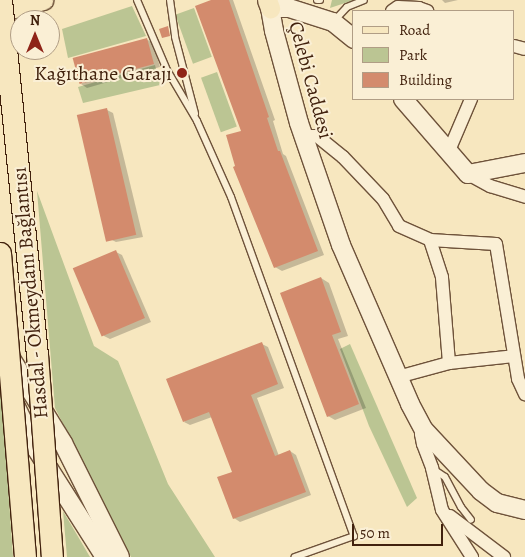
<!DOCTYPE html>
<meta charset="utf-8">
<style>
body{margin:0}
#map{position:relative;width:525px;height:557px;overflow:hidden;background:#f7e7bf;font-family:Alegreya,serif}
div>[style]{position:absolute}
[style*='--x']{left:calc(var(--x)*1px);top:calc(var(--y)*1px);width:calc(var(--w)*1px);rotate:calc(var(--a)*1deg)}
.green>*{inset:0;background:#bbc593;transform-origin:0 0}
.shadow>*{inset:0;background:#0003}
.building>*{inset:0;background:#d38b6d;transform-origin:0 0}
.roads{filter:drop-shadow(1px 0 #6e523a) drop-shadow(-1px 0 #6e523a) drop-shadow(0 1px #6e523a) drop-shadow(0 -1px #6e523a)}
.lane>*{height:6px;margin:-3px;padding:0 3px;transform-origin:3px;border-radius:3px;background:#faefd5}
.street>*{height:12px;margin:-6px;padding:0 6px;transform-origin:6px;border-radius:6px;background:#faefd5}
.secondary>*{height:18px;margin:-9px;padding:0 9px;transform-origin:9px;border-radius:9px;background:#faefd5}
.primary>*{height:19px;margin:-9.5px;padding:0 9.5px;transform-origin:9.5px;border-radius:9.5px;background:#f7e7bf}
.bridges{filter:drop-shadow(1px 0 #41210d) drop-shadow(-1px 0 #41210d) drop-shadow(0 1px #41210d) drop-shadow(0 -1px #41210d)}
.highway-bridge>*{height:21px;margin:-10.5px;padding:0 10.5px;transform-origin:10.5px;border-radius:10.5px;background:#f7e7bf}
.dots>*{width:14px;height:14px;translate:-50% -50%;box-sizing:border-box;border:2px solid #faefd5;border-radius:50%}
span{translate:-50% -50%;white-space:nowrap;text-align:center;line-height:1.15;-webkit-text-stroke:4px #faefd5;paint-order:stroke}
.poi-label{font-size:20px;color:#41210d}
.right{translate:-100% -50%;text-align:right}
.street-label{font-size:20px;color:#41210d}
.legend{position:absolute;left:352px;top:10px;width:162px;height:90px;box-sizing:border-box;background:#faefd5;border:1px solid #b09d85;margin:0;padding:6px 9px;list-style:none;font-size:15px;color:#41210d}
.legend li{display:flex;align-items:center;gap:10px;height:25px}
.legend b{width:25px;border:1px solid #b09d85}
.north{position:absolute;left:10px;top:10px;width:50px;height:50px;box-sizing:border-box;background:#faefd5;border:1px solid #b09d85;border-radius:50%;rotate:0deg;font-size:14px;font-weight:700;line-height:20px;text-align:center;color:#41210d}
.north::after{content:'';display:block;margin:auto;width:18px;height:22px;background:#8f2418;clip-path:polygon(50% 0,100% 100%,50% 72%,0 100%)}
.scale{position:absolute;left:352px;top:524px;width:91px;height:22px;box-sizing:border-box;border:2px solid #41210d;border-top:0;padding-left:6px;font-size:15px;line-height:18px;white-space:nowrap;color:#41210d;-webkit-text-stroke:4px #faefd5;paint-order:stroke}
</style>
<div id="map">
<div class="green">
<i style="clip-path:polygon(332px 0,354px 0,330px 8px)"></i>
<i style="clip-path:polygon(132px 6px,146px 36px,68px 58px,62px 29px)"></i>
<i style="left:194px;top:8px;width:52px;height:20px;rotate:70deg"></i>
<i style="clip-path:polygon(155px 65px,160px 85px,83px 103px,78px 87px)"></i>
<i style="left:217px;top:72px;width:58px;height:17px;rotate:70deg"></i>
<i style="clip-path:polygon(37px 191px,94px 346px,118px 361px,168px 484px,215px 557px,131px 557px,55px 408px)"></i>
<i style="clip-path:polygon(350px 344px,417px 498px,407px 507px,369px 426px,340px 349px)"></i>
<i style="clip-path:polygon(0 394px,2px 398px,13px 557px,0 557px)"></i>
<i style="clip-path:polygon(63px 511px,90px 557px,67px 557px)"></i>
</div>
<div class="shadow">
<i style="clip-path:polygon(215px 0,233px 0,275px 120px,273px 121px,283px 154px,286px 156px,324px 255px,282px 271px,275px 267px,242px 131px)"></i>
<i style="clip-path:polygon(442px 0,458px 0,445px 3px)"></i>
<i style="clip-path:polygon(146px 39px,153px 43px,160px 67px,87px 88px,81px 84px)"></i>
<i style="clip-path:polygon(107px 110px,113px 113px,143px 237px,116px 242px,110px 239px)"></i>
<i style="clip-path:polygon(116px 252px,122px 255px,151px 322px,110px 339px,104px 336px,75px 269px)"></i>
<i style="clip-path:polygon(321px 278px,329px 283px,348px 336px,338px 339px,366px 408px,335px 420px,328px 416px)"></i>
<i style="clip-path:polygon(262px 344px,268px 347px,284px 388px,257px 398px,279px 456px,290px 451px,296px 455px,311px 495px,240px 522px,234px 518px,234px 472px,212px 417px,190px 425px,184px 422px)"></i>
</div>
<div class="building">
<i style="clip-path:polygon(211px 0,229px 0,269px 117px,267px 118px,278px 151px,280px 151px,318px 251px,274px 268px,233px 167px,235px 166px,226px 135px,241px 131px,195px 6px)"></i>
<i style="clip-path:polygon(168px 26px,170px 36px,162px 38px,159px 29px)"></i>
<i style="left:147px;top:38px;width:27px;height:77px;rotate:75deg"></i>
<i style="left:107px;top:108px;width:130px;height:31px;rotate:77deg"></i>
<i style="left:116px;top:250px;width:74px;height:47px;rotate:67deg"></i>
<i style="clip-path:polygon(321px 277px,341px 332px,332px 335px,359px 404px,327px 417px,280px 293px)"></i>
<i style="clip-path:polygon(262px 342px,278px 384px,251px 395px,275px 456px,290px 450px,306px 492px,233px 519px,217px 477px,232px 472px,209px 412px,183px 422px,166px 379px)"></i>
</div>
<div class="roads">
<div class="lane">
<i style="--x:137;--y:0;--w:76;--a:66.8"></i>
<i style="--x:167;--y:70;--w:59;--a:59.5"></i>
<i style="--x:197;--y:121;--w:83;--a:65.9"></i>
<i style="--x:231;--y:197;--w:361;--a:70.1"></i>
<i style="--x:354;--y:536;--w:63;--a:160.4"></i>
<i style="--x:170;--y:0;--w:37;--a:82"></i>
<i style="--x:175;--y:37;--w:79;--a:75.3"></i>
<i style="--x:317;--y:0;--w:3;--a:0"></i>
<i style="--x:334;--y:21;--w:19;--a:-47"></i>
<i style="--x:347;--y:7;--w:18;--a:-22"></i>
<i style="--x:433;--y:469;--w:14;--a:34"></i>
<i style="--x:445;--y:477;--w:34;--a:62"></i>
<i style="--x:461;--y:507;--w:16;--a:52"></i>
</div>
<div class="street">
<i style="--x:392;--y:11;--w:7;--a:-34"></i>
<i style="--x:398;--y:7;--w:21;--a:3"></i>
<i style="--x:419;--y:8;--w:9;--a:21"></i>
<i style="--x:514;--y:46;--w:11;--a:15"></i>
<i style="--x:310;--y:136;--w:7;--a:0"></i>
<i style="--x:317;--y:136;--w:33;--a:39"></i>
<i style="--x:343;--y:157;--w:58;--a:46.4"></i>
<i style="--x:383;--y:199;--w:31;--a:59"></i>
<i style="--x:399;--y:226;--w:34;--a:24"></i>
<i style="--x:448;--y:153;--w:59;--a:-66.9"></i>
<i style="--x:468;--y:174;--w:25;--a:29"></i>
<i style="--x:490;--y:186;--w:37;--a:17"></i>
<i style="--x:449;--y:363;--w:86;--a:-94.7"></i>
<i style="--x:442;--y:277;--w:39;--a:-108"></i>
<i style="--x:430;--y:240;--w:66;--a:3.5"></i>
<i style="--x:496;--y:244;--w:137;--a:80.7"></i>
<i style="--x:518;--y:379;--w:17;--a:65"></i>
<i style="--x:405;--y:375;--w:46;--a:-15.3"></i>
<i style="--x:449;--y:363;--w:65;--a:-6.1"></i>
<i style="--x:424;--y:430;--w:5;--a:127"></i>
<i style="--x:421;--y:434;--w:10;--a:79"></i>
<i style="--x:423;--y:444;--w:26;--a:69"></i>
<i style="--x:432;--y:468;--w:43;--a:76.6"></i>
<i style="--x:442;--y:510;--w:56;--a:57.4"></i>
<i style="--x:450;--y:516;--w:68;--a:37.2"></i>
</div>
<div class="secondary">
<i style="--x:270;--y:8;--w:23;--a:80"></i>
<i style="--x:274;--y:31;--w:95;--a:74.8"></i>
<i style="--x:299;--y:123;--w:129;--a:71"></i>
<i style="--x:341;--y:245;--w:173;--a:66.5"></i>
<i style="--x:410;--y:404;--w:30;--a:62"></i>
<i style="--x:424;--y:430;--w:83;--a:46.9"></i>
<i style="--x:481;--y:491;--w:20;--a:37"></i>
<i style="--x:497;--y:503;--w:29;--a:14"></i>
<i style="--x:270;--y:8;--w:19;--a:0"></i>
<i style="--x:289;--y:8;--w:46;--a:17.7"></i>
<i style="--x:333;--y:22;--w:27;--a:39"></i>
<i style="--x:403;--y:99;--w:99;--a:49.1"></i>
<i style="--x:468;--y:174;--w:58;--a:-10.9"></i>
<i style="--x:7;--y:352;--w:107;--a:58.4"></i>
<i style="--x:63;--y:443;--w:127;--a:63.4"></i>
<i style="--x:15;--y:405;--w:50;--a:63.9"></i>
<i style="--x:37;--y:450;--w:127;--a:57.6"></i>
</div>
<div class="primary">
<i style="--x:267;--y:0;--w:9;--a:69"></i>
<i style="--x:0;--y:12;--w:45;--a:-15.6"></i>
</div>
</div>
<div class="bridges">
<div class="highway-bridge">
<i style="--x:1;--y:0;--w:356;--a:84.2"></i>
<i style="--x:37;--y:354;--w:204;--a:85.8"></i>
<i style="--x:0;--y:253;--w:305;--a:85.3"></i>
</div>
</div>
<div class="dots">
<i style="left:182px;top:73px;background:#8f2418"></i>
</div>
<div class="poi-label">
<span class="right" style="left:172px;top:73px">Kağıthane Garajı</span>
</div>
<div class="street-label">
<span style="left:311px;top:80px;rotate:75deg">Çelebi Caddesi</span>
<span style="left:30px;top:293px;rotate:-95deg">Hasdal - Okmeydanı Bağlantısı</span>
</div>
<ul class="legend">
<li><b style="height:6px;background:#f7e7bf"></b>Road</li>
<li><b style="height:14px;background:#bbc593"></b>Park</li>
<li><b style="height:14px;background:#d38b6d"></b>Building</li>
</ul>
<div class="north">N</div>
<div class="scale">50 m</div>
</div>
